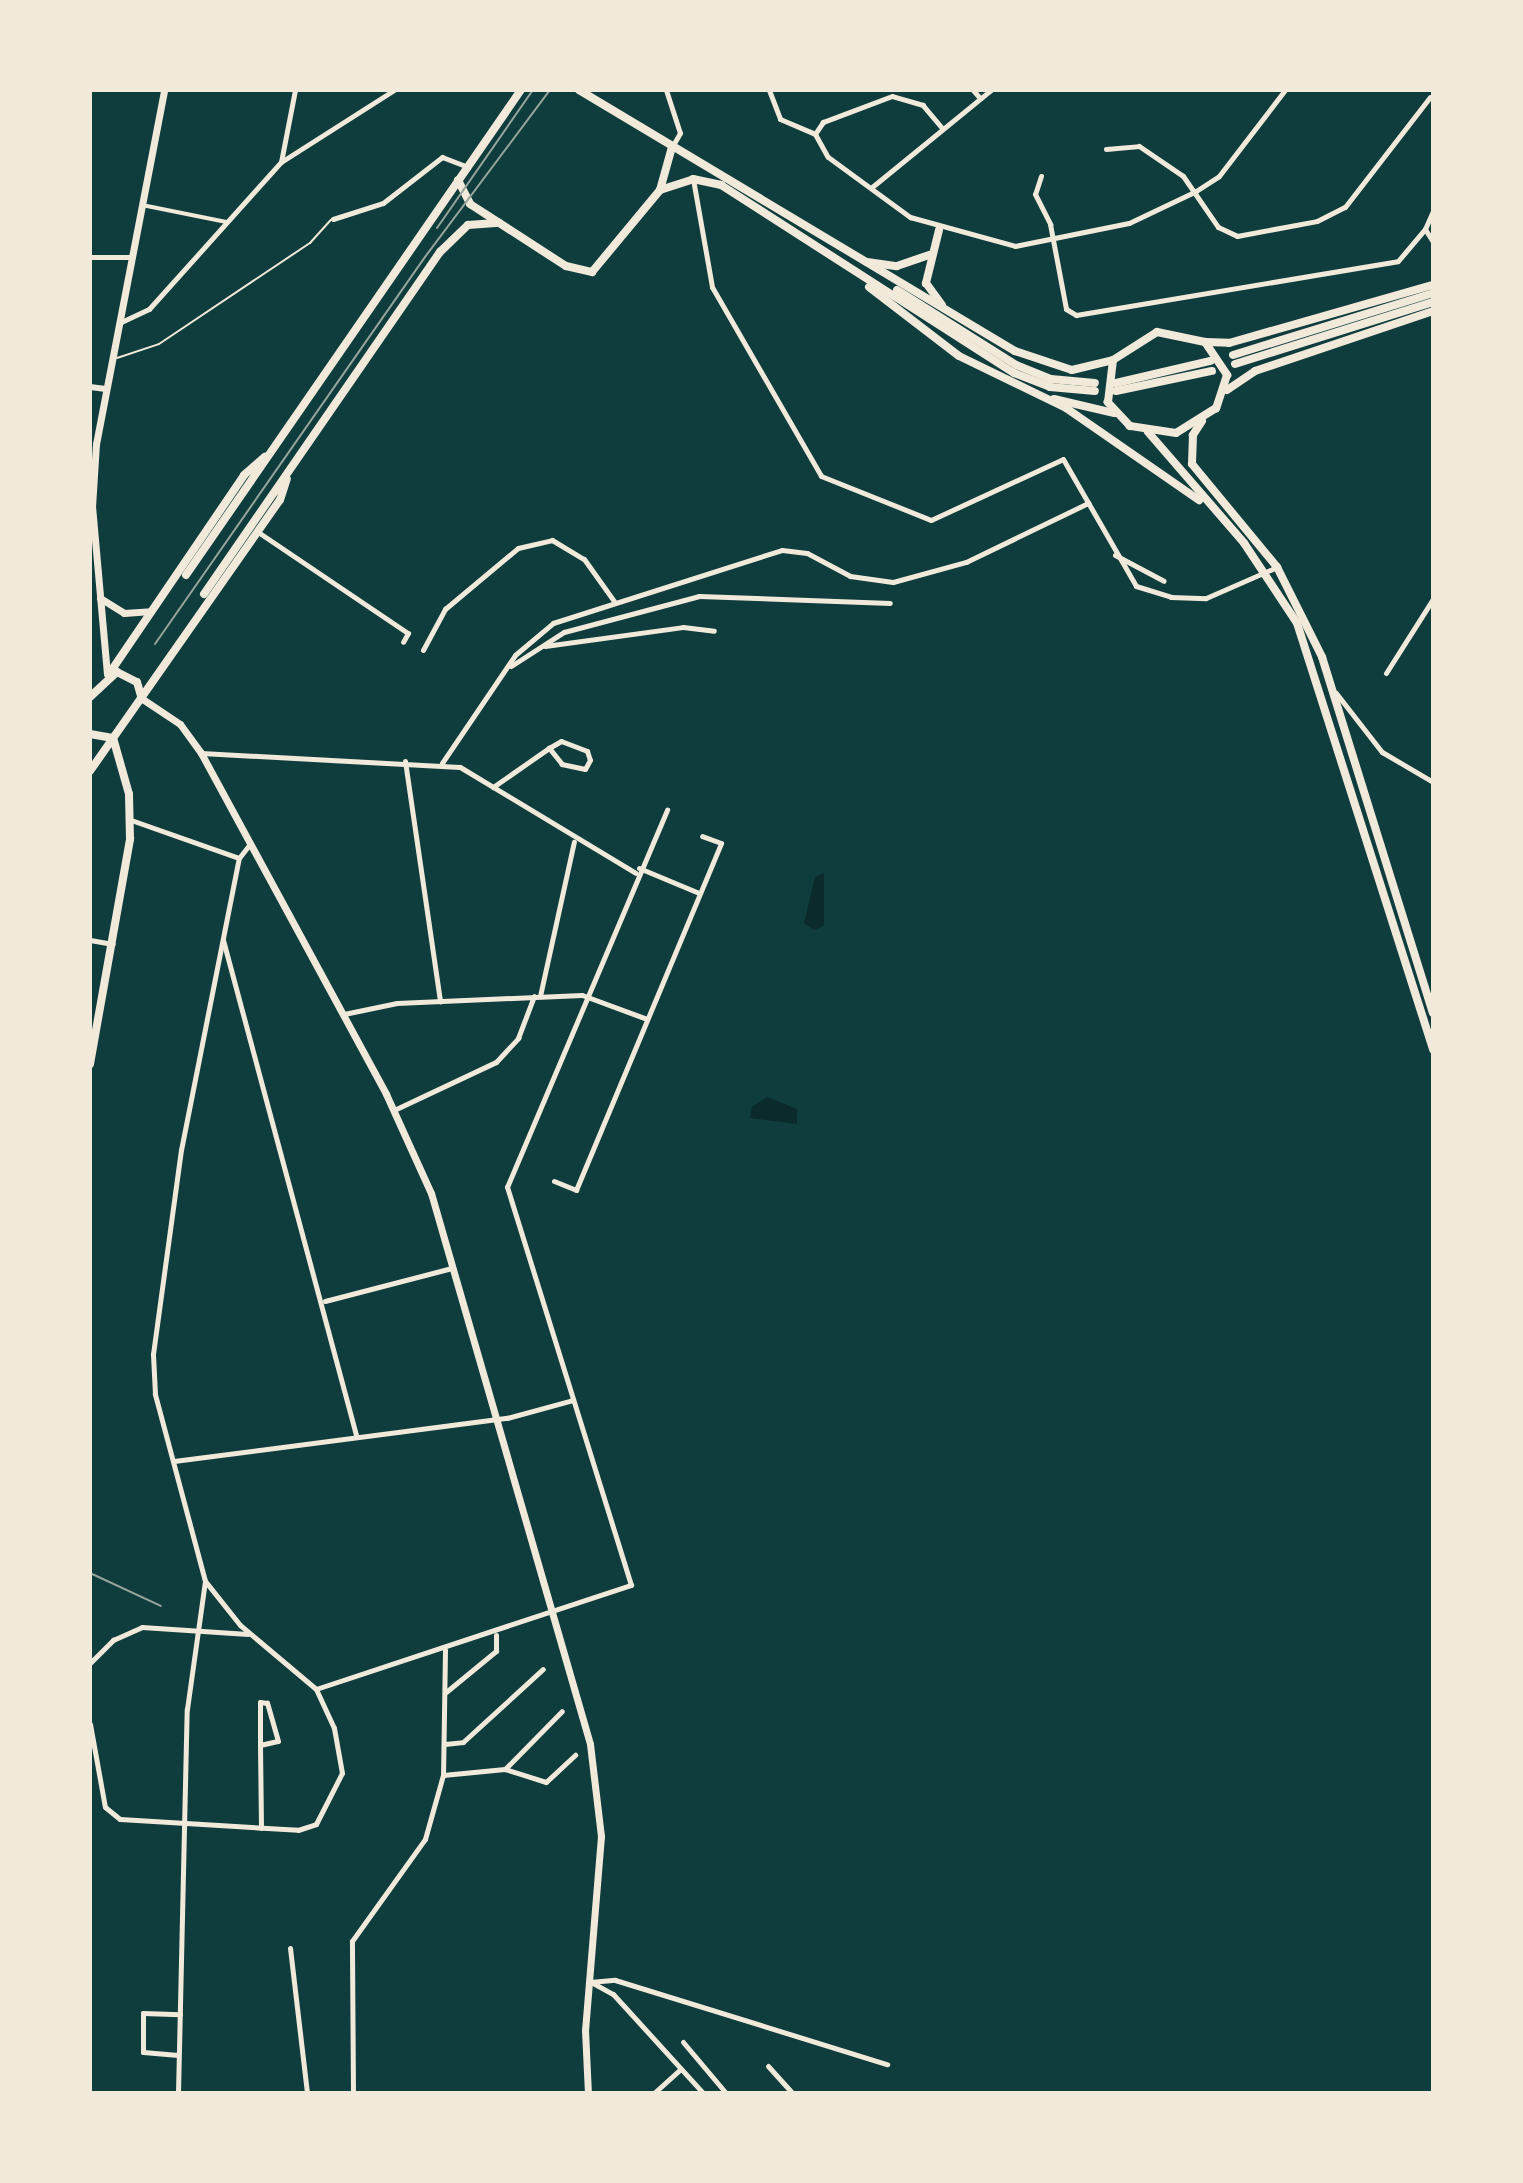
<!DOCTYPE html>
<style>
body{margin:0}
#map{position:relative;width:1523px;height:2183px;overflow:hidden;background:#0f3d3e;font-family:"Open Sans",sans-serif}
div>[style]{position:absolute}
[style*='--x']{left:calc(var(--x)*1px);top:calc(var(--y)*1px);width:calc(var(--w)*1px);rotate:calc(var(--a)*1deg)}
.water>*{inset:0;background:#0a2a2b}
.service>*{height:2px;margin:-1px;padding:0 1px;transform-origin:1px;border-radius:1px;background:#f1e9da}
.pedestrian>*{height:4px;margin:-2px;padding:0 2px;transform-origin:2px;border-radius:2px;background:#f1e9da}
.minor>*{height:5px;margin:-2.5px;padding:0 2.5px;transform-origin:2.5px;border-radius:2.5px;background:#f1e9da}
.tertiary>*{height:6px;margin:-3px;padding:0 3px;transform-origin:3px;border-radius:3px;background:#f1e9da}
.secondary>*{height:7px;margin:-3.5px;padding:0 3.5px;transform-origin:3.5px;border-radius:3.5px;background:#f1e9da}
.primary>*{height:8px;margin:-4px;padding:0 4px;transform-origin:4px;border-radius:4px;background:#f1e9da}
.tram>*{height:2px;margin:-1px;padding:0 1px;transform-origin:1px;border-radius:1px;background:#97a49c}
span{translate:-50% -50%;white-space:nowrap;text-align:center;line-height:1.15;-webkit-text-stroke:8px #f1e9da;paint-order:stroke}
.frame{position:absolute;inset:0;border:92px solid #f1e9da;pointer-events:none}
</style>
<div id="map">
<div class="water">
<i style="clip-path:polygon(824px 873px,824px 926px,814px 930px,804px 923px,815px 877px)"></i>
<i style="clip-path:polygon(767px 1097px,797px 1109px,797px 1124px,750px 1118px,752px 1107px)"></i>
</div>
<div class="service">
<i style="--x:117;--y:358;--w:44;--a:-18.4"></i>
<i style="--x:159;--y:344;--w:182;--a:-33.8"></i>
<i style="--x:310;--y:243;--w:31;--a:-48"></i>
</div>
<div class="pedestrian">
<i style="--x:142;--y:205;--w:86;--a:11.4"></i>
</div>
<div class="minor">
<i style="--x:666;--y:90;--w:45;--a:72"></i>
<i style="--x:680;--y:133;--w:14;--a:120"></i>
<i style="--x:769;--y:90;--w:31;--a:69"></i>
<i style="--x:780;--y:119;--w:38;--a:23"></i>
<i style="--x:973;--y:90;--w:11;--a:49"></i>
<i style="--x:942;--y:128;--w:30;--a:-130"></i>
<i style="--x:923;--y:105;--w:32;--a:-164"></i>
<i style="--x:892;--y:96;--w:74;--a:159.4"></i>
<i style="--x:823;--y:122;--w:14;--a:124"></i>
<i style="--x:815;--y:134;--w:26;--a:61"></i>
<i style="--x:828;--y:157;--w:102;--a:36.2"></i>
<i style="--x:910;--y:217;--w:109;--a:15.4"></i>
<i style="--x:1015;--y:246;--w:116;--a:-11.4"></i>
<i style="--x:1129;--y:223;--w:74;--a:-25.5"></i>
<i style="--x:1196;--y:191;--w:27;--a:-33"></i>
<i style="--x:1219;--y:176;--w:108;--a:-52.5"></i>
<i style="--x:1106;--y:149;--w:33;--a:-5"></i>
<i style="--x:1139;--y:146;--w:53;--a:34.3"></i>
<i style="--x:1183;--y:176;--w:62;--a:55.5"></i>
<i style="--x:1218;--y:227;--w:21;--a:25"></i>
<i style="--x:1237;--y:236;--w:81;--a:-10.6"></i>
<i style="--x:1317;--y:221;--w:31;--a:-27"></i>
<i style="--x:1345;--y:207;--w:139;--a:-52.3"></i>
<i style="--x:281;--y:162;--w:73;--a:-79"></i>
<i style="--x:1041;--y:176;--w:19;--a:108"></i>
<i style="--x:1035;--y:194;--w:34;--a:63"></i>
<i style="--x:1050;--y:224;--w:86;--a:79.3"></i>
<i style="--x:1066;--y:309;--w:12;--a:31"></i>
<i style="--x:1076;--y:315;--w:326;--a:-9.5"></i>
<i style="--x:1398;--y:261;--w:42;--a:-49.8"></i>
<i style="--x:693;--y:179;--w:110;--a:80"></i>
<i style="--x:712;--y:287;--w:218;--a:60"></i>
<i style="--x:821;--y:476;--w:118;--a:21.8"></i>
<i style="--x:931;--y:520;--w:145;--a:-24.8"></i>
<i style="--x:1063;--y:459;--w:146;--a:60.1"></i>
<i style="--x:1136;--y:586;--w:37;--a:17"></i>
<i style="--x:1171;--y:597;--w:35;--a:2"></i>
<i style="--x:1206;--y:598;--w:77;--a:-23.6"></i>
<i style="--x:872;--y:187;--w:154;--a:-39.2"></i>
<i style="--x:1433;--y:211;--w:20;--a:114"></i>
<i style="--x:1425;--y:229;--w:15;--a:58"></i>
<i style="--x:333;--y:219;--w:52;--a:-17.7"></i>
<i style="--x:383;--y:203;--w:75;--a:-37.9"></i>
<i style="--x:442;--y:157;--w:28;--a:21"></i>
<i style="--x:90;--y:257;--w:42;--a:0"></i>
<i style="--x:119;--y:323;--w:33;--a:-25"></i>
<i style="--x:149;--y:309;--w:198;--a:-48.1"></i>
<i style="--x:281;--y:162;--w:134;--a:-32.5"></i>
<i style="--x:258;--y:532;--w:181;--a:34"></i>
<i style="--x:408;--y:633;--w:10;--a:119"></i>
<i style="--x:1115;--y:555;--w:55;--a:28"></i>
<i style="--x:545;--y:646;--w:139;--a:-7.8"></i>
<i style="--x:683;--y:627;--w:31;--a:7"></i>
<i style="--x:423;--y:650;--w:47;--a:-61.8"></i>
<i style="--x:445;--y:609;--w:95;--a:-39.9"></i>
<i style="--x:518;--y:548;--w:35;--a:-13"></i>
<i style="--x:552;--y:540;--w:37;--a:31"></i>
<i style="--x:584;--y:559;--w:52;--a:54.5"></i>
<i style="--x:511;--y:666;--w:63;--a:-32.7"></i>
<i style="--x:564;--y:632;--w:140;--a:-14.9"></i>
<i style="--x:699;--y:596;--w:191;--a:2.1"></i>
<i style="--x:1386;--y:673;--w:88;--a:-57.6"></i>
<i style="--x:1336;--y:693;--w:75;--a:52.1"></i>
<i style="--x:1382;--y:752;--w:59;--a:30.5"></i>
<i style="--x:201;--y:753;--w:259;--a:3.1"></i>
<i style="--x:460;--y:767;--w:205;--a:31.1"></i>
<i style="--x:405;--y:761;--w:243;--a:81.7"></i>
<i style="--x:442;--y:763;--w:130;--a:-55.9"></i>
<i style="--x:515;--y:655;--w:50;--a:-40.1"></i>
<i style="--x:553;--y:623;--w:240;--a:-17.7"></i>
<i style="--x:782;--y:550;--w:25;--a:7"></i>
<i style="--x:807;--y:553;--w:49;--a:28.1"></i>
<i style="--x:850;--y:576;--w:43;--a:7.9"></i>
<i style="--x:893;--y:582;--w:76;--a:-15.3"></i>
<i style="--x:966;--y:562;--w:136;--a:-25.8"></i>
<i style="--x:493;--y:787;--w:68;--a:-34.9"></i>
<i style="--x:549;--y:748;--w:14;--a:-30"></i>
<i style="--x:561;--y:741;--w:28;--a:21"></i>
<i style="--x:587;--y:751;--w:9;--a:72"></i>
<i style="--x:590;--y:760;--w:10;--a:119"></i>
<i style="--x:585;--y:769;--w:24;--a:-168"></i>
<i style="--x:562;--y:764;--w:21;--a:-129"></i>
<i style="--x:131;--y:820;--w:114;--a:19.4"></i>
<i style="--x:639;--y:868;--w:65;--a:22.6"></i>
<i style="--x:90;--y:940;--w:23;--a:10"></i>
<i style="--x:223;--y:940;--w:513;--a:74.96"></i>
<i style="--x:540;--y:996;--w:158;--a:-77.6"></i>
<i style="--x:344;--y:1014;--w:54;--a:-11.7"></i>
<i style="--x:397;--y:1003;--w:185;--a:-2.5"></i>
<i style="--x:582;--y:995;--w:69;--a:20.3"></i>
<i style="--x:394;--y:1110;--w:113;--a:-25.2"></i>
<i style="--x:496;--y:1062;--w:33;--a:-47"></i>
<i style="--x:518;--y:1038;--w:45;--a:-69.1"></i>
<i style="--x:554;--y:1181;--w:24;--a:22"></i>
<i style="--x:576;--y:1190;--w:376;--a:-67.3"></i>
<i style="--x:721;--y:843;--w:20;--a:-160"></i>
<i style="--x:325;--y:1301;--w:131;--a:-14.6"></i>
<i style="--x:174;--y:1461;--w:336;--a:-7.4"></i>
<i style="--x:507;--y:1418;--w:68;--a:-15.3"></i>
<i style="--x:445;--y:1650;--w:125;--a:90.9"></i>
<i style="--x:443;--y:1775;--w:62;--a:-5.5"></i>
<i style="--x:90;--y:1663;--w:33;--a:-45"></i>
<i style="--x:113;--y:1640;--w:32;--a:-24"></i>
<i style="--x:142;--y:1627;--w:106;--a:3.8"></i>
<i style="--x:316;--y:1689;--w:332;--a:-18.3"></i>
<i style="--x:631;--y:1585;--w:417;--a:-107.3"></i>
<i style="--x:507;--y:1187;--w:410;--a:-67"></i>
<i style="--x:446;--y:1692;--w:65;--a:-39.4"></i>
<i style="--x:496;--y:1651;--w:16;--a:-90"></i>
<i style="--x:90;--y:1724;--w:84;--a:79.8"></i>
<i style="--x:105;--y:1807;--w:19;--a:39"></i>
<i style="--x:120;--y:1819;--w:178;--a:3.5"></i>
<i style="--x:298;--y:1830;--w:19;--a:-18"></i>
<i style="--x:316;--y:1824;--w:57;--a:-63"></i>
<i style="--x:342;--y:1773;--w:46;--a:-100.1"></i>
<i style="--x:334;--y:1728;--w:43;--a:-114.8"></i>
<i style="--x:316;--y:1689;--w:99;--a:-139.9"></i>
<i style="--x:240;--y:1625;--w:56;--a:-128.5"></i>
<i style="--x:445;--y:1744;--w:18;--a:-6"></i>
<i style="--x:463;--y:1742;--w:108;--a:-42.4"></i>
<i style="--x:260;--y:1745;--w:18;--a:-13"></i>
<i style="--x:278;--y:1741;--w:40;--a:-106"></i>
<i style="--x:267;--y:1703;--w:7;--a:-172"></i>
<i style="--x:260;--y:1702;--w:43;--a:90"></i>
<i style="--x:260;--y:1745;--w:83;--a:89.3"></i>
<i style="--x:505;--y:1769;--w:43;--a:17.6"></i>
<i style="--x:546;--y:1782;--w:40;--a:-43"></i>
<i style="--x:505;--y:1769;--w:81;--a:-45.5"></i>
<i style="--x:290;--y:1948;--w:146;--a:83.3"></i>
<i style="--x:590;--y:1982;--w:25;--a:-5"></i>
<i style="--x:615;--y:1980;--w:285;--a:17.2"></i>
<i style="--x:591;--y:1982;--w:25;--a:29"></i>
<i style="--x:613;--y:1994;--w:134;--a:47.7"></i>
<i style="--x:683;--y:2042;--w:67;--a:49.9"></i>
<i style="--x:178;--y:2055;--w:35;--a:-175"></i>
<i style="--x:143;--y:2052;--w:39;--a:-90"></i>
<i style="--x:143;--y:2013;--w:37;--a:2"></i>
<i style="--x:768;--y:2066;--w:36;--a:48"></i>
<i style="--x:178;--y:2093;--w:384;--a:-88.7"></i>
<i style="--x:187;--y:1709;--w:129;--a:-82"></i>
<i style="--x:205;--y:1581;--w:194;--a:-105"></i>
<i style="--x:155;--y:1394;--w:40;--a:-92.9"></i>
<i style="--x:153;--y:1354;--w:206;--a:-82.2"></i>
<i style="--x:181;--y:1150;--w:298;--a:-78.8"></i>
<i style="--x:239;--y:858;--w:18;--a:-52"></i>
<i style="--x:353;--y:2093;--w:152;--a:-90.4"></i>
<i style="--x:352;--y:1941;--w:125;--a:-54.4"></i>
<i style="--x:425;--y:1839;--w:66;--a:-74.3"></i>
<i style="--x:654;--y:2093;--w:36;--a:-42"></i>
</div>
<div class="tertiary">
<i style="--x:90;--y:387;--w:16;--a:7"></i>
</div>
<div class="secondary">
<i style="--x:100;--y:598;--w:28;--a:32"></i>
<i style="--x:124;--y:613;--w:27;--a:-4"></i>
<i style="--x:107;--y:674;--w:168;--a:-95.1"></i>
<i style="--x:92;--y:507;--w:63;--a:-86.4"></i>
<i style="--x:96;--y:444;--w:360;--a:-79.1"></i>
<i style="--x:141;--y:698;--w:47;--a:33.7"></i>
<i style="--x:180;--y:724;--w:36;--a:54"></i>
<i style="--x:201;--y:753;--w:388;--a:61.5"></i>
<i style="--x:386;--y:1094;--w:109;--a:65.6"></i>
<i style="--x:431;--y:1193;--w:573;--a:73.9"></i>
<i style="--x:590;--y:1744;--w:93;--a:83.2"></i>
<i style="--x:601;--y:1836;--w:195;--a:94.7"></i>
<i style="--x:585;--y:2030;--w:63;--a:87.3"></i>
</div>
<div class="primary">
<i style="--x:579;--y:90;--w:508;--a:30.91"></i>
<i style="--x:1015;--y:351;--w:60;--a:18.4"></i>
<i style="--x:1072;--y:370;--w:42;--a:-13.7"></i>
<i style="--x:458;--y:180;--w:27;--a:63"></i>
<i style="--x:470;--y:204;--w:114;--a:32.9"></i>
<i style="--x:566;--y:266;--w:27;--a:13"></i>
<i style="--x:592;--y:272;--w:107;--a:-50.3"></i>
<i style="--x:660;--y:190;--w:45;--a:-74.4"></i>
<i style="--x:660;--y:190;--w:35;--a:-18"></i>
<i style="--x:693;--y:179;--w:29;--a:12"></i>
<i style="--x:721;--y:185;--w:348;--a:32.7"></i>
<i style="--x:1014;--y:373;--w:39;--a:21"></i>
<i style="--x:1050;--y:387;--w:45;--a:5.1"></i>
<i style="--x:939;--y:230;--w:55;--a:103.8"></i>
<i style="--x:926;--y:283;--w:27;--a:54"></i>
<i style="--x:867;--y:262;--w:30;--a:8"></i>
<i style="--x:897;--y:266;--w:34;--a:-19"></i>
<i style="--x:869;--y:287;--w:113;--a:37.5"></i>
<i style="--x:959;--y:356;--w:119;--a:25.9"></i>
<i style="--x:1066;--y:408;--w:162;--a:34.7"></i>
<i style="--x:897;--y:290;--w:141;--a:32.2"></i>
<i style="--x:1016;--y:365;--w:38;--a:22"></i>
<i style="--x:1051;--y:379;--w:44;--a:5.2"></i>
<i style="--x:1157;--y:332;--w:49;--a:11.8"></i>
<i style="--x:1205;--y:342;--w:40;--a:56"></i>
<i style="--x:1227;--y:375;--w:35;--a:108"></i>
<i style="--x:1216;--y:408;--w:47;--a:148"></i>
<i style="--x:1176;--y:433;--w:47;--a:-171.3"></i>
<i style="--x:1130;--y:426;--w:33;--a:-133"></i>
<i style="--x:1108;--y:402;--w:42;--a:-83.2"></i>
<i style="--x:1113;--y:360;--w:52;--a:-32.5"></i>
<i style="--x:1206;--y:342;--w:23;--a:2"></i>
<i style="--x:1229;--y:343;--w:212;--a:-15.9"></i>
<i style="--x:1233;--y:355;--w:209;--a:-17.2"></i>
<i style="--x:1235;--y:364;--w:207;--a:-17.4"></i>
<i style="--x:1116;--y:383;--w:97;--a:-13.2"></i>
<i style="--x:1227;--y:390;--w:34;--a:-34"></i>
<i style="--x:1255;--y:371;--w:188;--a:-18.6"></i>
<i style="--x:1116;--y:391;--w:98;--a:-11.8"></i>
<i style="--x:1054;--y:399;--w:62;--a:13.1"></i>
<i style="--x:1202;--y:421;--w:17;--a:123"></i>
<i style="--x:1193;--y:435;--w:29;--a:92"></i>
<i style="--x:1192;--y:464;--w:134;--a:50.5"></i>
<i style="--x:1277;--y:567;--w:101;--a:63.4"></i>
<i style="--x:1322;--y:657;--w:373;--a:72.7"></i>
<i style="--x:1148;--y:432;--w:147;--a:49.1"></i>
<i style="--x:1244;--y:543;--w:96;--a:56.5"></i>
<i style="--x:1297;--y:623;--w:448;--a:72.3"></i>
<i style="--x:186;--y:575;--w:589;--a:-55.37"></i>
<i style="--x:204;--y:594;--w:416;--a:-55.4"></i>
<i style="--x:440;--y:252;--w:39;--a:-44"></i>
<i style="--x:468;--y:225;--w:31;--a:-4"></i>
<i style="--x:109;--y:674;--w:240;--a:-55.8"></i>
<i style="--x:244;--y:475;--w:28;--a:-41"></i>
<i style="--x:90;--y:697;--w:37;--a:-43"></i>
<i style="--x:117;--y:672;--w:22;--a:27"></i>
<i style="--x:137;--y:682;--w:15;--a:74"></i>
<i style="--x:90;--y:734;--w:23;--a:10"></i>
<i style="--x:90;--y:771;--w:331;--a:-55"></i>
<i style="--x:280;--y:500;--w:22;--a:-72"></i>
<i style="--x:90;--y:1064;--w:229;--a:-79.9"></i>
<i style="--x:130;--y:839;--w:45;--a:-91.3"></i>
<i style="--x:129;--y:794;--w:58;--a:-105.9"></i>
</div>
<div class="tram">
<i style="--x:437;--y:228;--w:168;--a:-55.2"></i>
<i style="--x:155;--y:644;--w:472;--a:-55.1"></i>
<i style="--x:425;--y:257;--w:209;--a:-53.2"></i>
<i style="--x:90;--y:1573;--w:78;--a:24.9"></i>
</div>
<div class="frame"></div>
</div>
